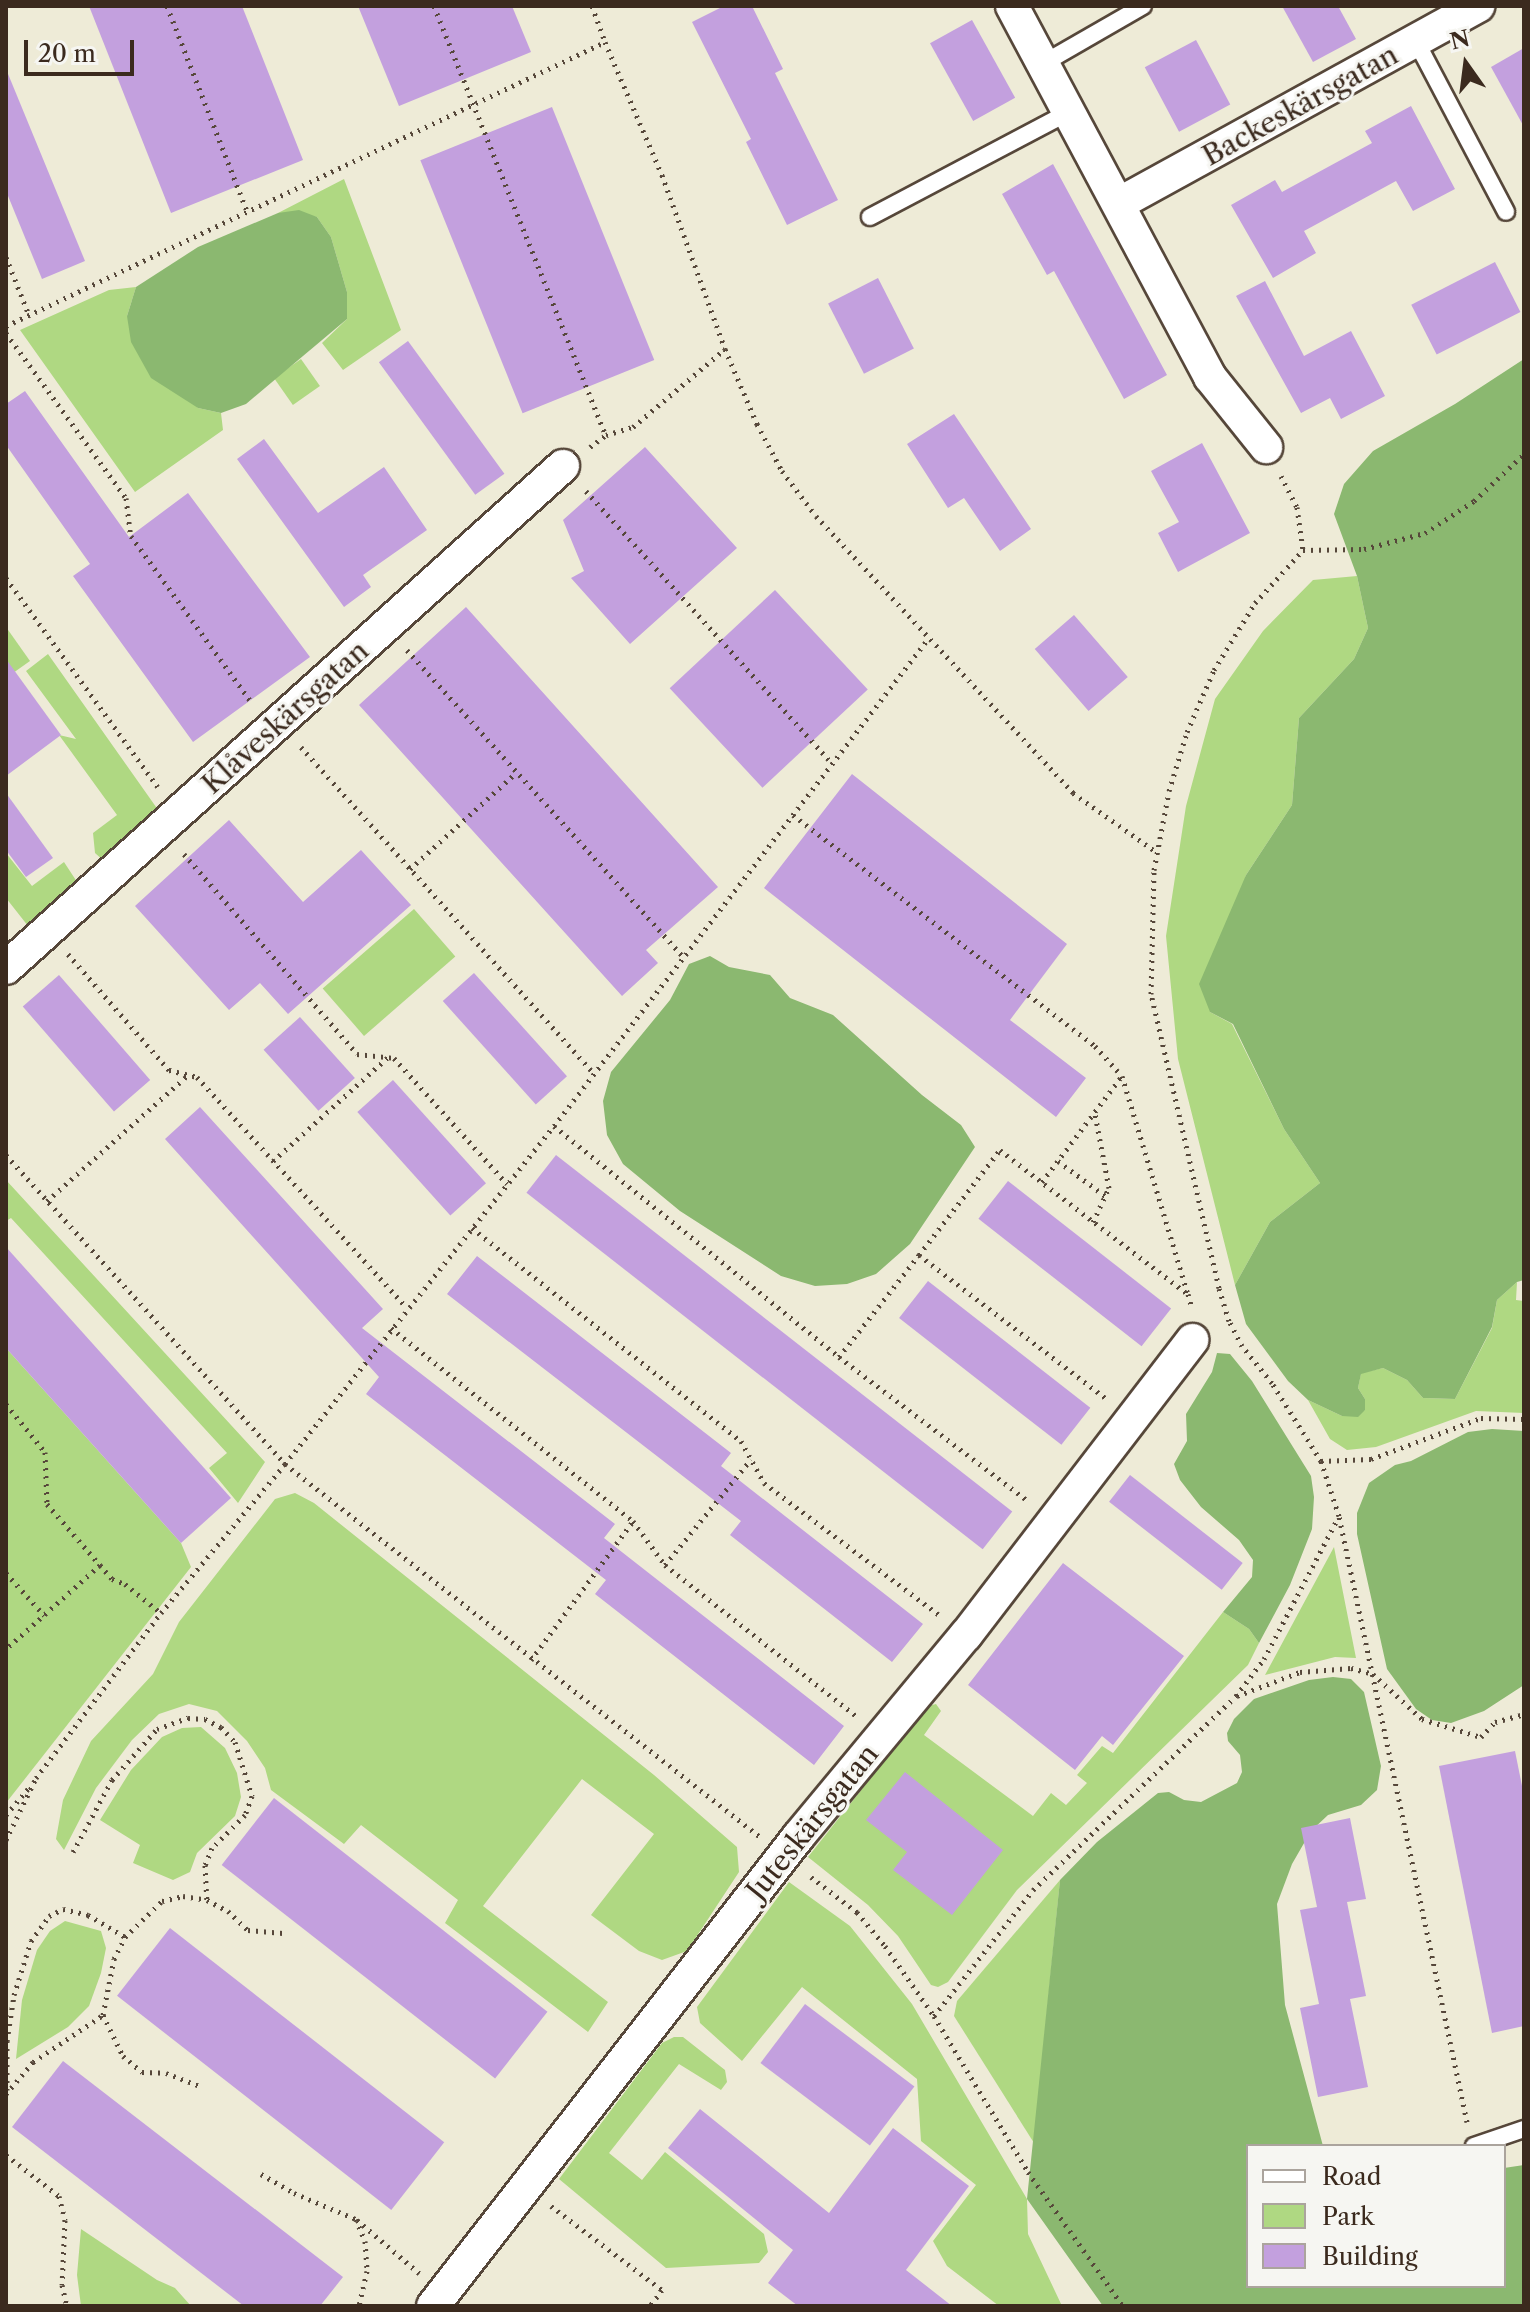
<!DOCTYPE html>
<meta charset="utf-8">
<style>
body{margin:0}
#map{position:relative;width:1530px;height:2312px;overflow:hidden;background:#eeebd7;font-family:"Libre Caslon Text",serif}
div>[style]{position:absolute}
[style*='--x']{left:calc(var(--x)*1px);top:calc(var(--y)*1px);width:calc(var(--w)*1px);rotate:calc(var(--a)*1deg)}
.green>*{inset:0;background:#afd882;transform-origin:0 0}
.forest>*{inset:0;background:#8bb870}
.building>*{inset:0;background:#c3a0de;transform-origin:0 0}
.path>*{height:5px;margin-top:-2.5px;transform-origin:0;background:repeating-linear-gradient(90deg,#56473a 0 2px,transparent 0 8px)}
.roads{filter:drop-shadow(2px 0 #56473a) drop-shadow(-2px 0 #56473a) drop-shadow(0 2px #56473a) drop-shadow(0 -2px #56473a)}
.service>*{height:16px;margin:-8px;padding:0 8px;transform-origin:8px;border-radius:8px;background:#fff}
.minor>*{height:32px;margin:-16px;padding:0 16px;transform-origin:16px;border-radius:16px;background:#fff}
span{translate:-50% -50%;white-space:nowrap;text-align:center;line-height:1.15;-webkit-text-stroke:6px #f6f6f2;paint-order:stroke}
.street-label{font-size:28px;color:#3b2a1e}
.frame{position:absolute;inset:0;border:8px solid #3b2a1e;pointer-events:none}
.legend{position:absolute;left:1246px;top:2144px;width:260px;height:144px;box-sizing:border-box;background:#f6f6f2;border:2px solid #aba49d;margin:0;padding:10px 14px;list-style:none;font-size:24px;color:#3b2a1e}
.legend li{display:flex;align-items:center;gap:16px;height:40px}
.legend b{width:40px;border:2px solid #aba49d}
.north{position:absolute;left:1426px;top:24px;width:80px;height:80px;-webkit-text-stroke:6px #f6f6f2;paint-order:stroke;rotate:346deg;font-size:22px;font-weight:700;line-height:32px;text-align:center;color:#3b2a1e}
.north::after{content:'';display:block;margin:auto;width:28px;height:36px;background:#3b2a1e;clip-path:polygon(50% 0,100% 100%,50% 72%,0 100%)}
.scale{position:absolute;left:24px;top:40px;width:110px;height:36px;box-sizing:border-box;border:4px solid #3b2a1e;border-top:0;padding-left:10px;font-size:24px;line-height:28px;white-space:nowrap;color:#3b2a1e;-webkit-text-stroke:6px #f6f6f2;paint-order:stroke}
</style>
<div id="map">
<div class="green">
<i style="clip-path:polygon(344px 179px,401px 330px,343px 370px,322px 343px,347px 319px,347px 292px,331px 237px,317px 217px,278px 213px)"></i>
<i style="clip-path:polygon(136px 287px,127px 316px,198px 408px,221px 413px,223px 430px,135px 492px,20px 330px,109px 290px)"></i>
<i style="left:301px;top:359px;width:33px;height:33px;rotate:55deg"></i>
<i style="clip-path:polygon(1357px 576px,1368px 628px,1354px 659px,1299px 718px,1292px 805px,1246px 875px,1210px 1012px,1232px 1024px,1284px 1129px,1320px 1183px,1270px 1222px,1235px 1285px,1178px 1059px,1166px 936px,1186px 806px,1215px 699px,1263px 631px,1313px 580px)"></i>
<i style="clip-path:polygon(6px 627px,30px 661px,6px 678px)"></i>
<i style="clip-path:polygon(48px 654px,161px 814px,105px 862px,95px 853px,93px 833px,117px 815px,59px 735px,76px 739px,26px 671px)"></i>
<i style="clip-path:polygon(6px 853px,32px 886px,64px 862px,81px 888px,32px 931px,6px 898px)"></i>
<i style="left:414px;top:909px;width:63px;height:121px;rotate:49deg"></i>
<i style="clip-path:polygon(6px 1180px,265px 1462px,238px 1503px,209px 1468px,227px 1453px,11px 1218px,6px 1221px)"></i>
<i style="clip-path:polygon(1517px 1282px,1516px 1300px,1524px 1301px,1524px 1413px,1476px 1411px,1376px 1447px,1347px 1450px,1330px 1439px,1308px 1400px,1342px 1416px,1365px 1410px,1365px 1399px,1358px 1388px,1361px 1373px,1383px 1368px,1407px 1380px,1423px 1398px,1455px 1399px,1492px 1328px,1497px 1300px)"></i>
<i style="clip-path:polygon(6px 1348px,181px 1543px,191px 1567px,6px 1803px)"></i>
<i style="clip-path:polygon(295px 1493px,314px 1503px,654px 1775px,737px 1847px,739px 1872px,687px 1951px,662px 1960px,639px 1951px,591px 1915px,654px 1834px,582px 1779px,483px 1906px,608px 2002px,588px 2032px,445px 1923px,458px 1900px,361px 1825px,344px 1844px,271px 1790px,265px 1768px,247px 1741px,217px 1711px,189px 1704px,159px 1714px,132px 1740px,96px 1788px,64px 1850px,56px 1839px,63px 1800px,91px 1741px,153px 1674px,179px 1622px,275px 1499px)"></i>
<i style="clip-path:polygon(1334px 1547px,1356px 1658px,1335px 1657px,1265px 1675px)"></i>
<i style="clip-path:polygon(1223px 1612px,1249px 1629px,1259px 1643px,1248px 1665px,1017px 1890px,948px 1982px,938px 1987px,931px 1985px,898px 1936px,868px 1905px,808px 1857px,928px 1706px,936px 1704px,941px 1711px,924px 1735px,1033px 1816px,1051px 1793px,1066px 1805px,1087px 1783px,1077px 1775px,1102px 1746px,1113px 1753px)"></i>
<i style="clip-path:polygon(201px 1727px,225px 1748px,237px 1773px,241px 1797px,235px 1816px,197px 1853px,190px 1872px,173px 1880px,133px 1863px,140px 1845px,100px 1820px,131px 1770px,162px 1737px,182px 1728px)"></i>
<i style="clip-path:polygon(1060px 1880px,1034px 2143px,954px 2016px,957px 2001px)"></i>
<i style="clip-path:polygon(789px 1882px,850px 1926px,912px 2004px,1027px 2199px,1028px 2234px,1062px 2306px,999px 2306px,947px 2266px,933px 2241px,976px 2185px,921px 2141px,917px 2079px,802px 1987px,742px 2061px,700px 2023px,697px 2007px)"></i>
<i style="clip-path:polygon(65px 1921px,101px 1931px,106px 1948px,101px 1973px,89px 2006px,68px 2027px,16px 2059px,22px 2000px,37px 1950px,50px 1931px)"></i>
<i style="clip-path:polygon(674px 2037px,683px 2037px,725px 2070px,727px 2082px,721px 2090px,679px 2064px,609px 2153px,642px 2180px,665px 2152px,764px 2234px,768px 2252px,759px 2263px,666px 2268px,559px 2179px,662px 2043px)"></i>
<i style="clip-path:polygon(81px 2229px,157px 2280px,175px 2288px,191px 2306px,81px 2306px,77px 2275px)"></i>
</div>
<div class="forest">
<i style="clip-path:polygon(299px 210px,317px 217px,331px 237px,347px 292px,347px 319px,246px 404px,221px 413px,198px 408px,151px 378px,131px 342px,127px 316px,136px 287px,198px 247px,278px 213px)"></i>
<i style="clip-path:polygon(1524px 359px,1524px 1280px,1517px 1282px,1497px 1300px,1492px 1327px,1455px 1399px,1423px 1398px,1407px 1380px,1383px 1368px,1361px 1374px,1358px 1388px,1365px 1399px,1365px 1410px,1358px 1417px,1342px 1416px,1308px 1400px,1288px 1381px,1246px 1324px,1235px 1285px,1270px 1222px,1320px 1183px,1284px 1129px,1233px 1024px,1210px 1012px,1199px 984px,1246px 875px,1292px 805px,1299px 718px,1354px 659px,1368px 628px,1357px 576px,1334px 514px,1344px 484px,1373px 451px,1455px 404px)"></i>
<i style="clip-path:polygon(710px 956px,729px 967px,770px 975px,790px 998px,833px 1015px,922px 1095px,961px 1125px,975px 1147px,910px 1244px,876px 1274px,847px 1284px,815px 1286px,781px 1276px,680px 1211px,623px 1164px,607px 1135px,603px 1101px,611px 1072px,670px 1000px,689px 964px)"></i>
<i style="clip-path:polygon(1217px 1353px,1230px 1354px,1252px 1381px,1311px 1476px,1314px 1497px,1312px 1529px,1290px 1585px,1259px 1643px,1249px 1629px,1223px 1612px,1252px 1577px,1253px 1560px,1239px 1540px,1201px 1507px,1180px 1480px,1174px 1464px,1187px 1441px,1186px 1414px,1212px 1372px)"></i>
<i style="clip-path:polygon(1492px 1429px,1524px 1431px,1524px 1685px,1484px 1711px,1451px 1723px,1432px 1720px,1416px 1709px,1387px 1669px,1357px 1534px,1357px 1513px,1369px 1483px,1395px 1465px,1411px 1461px,1468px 1432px)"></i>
<i style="clip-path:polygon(1333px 1677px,1351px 1679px,1364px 1692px,1381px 1766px,1377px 1790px,1361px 1805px,1328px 1815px,1311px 1831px,1292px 1864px,1277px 1904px,1285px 2005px,1323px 2146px,1248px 2146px,1248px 2286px,1504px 2286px,1504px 2168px,1524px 2165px,1524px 2306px,1103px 2306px,1027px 2199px,1060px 1880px,1097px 1842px,1158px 1793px,1169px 1792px,1184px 1800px,1201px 1802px,1237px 1783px,1242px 1772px,1240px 1755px,1228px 1741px,1227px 1733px,1234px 1719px,1254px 1699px,1309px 1680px)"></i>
</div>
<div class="building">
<i style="clip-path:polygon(89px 6px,242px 6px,303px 160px,171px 213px)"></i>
<i style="clip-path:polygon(358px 6px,512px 6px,531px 52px,399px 106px)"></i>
<i style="clip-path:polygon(724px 6px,752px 6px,783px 69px,775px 73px,838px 200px,787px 225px,746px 142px,751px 139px,692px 22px)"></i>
<i style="clip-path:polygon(1282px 6px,1338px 6px,1356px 39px,1313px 62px)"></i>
<i style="left:972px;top:20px;width:89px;height:48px;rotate:61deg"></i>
<i style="left:1196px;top:40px;width:73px;height:58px;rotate:62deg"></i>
<i style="clip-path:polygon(1524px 48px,1524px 127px,1491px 67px)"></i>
<i style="clip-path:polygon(6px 69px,85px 261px,42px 279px,6px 191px)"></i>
<i style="clip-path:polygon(1411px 106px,1455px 189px,1413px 211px,1396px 181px,1304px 231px,1316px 253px,1273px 278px,1231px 205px,1275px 180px,1282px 192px,1372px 143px,1365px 131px)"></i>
<i style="left:552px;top:107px;width:273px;height:142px;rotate:68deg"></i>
<i style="clip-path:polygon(1053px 164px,1167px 375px,1124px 399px,1054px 271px,1047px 275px,1002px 194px)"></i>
<i style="left:1495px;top:262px;width:56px;height:94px;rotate:63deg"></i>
<i style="left:878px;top:278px;width:79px;height:56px;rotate:63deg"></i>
<i style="clip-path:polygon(1265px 281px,1304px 356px,1351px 331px,1385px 396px,1341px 419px,1330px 398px,1301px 413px,1236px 296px)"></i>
<i style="left:408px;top:341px;width:164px;height:36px;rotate:54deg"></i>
<i style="clip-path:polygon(25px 391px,129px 537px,188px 493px,310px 657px,193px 742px,73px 576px,90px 564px,6px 445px,6px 404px)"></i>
<i style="clip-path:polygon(954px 414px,1031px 529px,1000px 551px,964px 498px,948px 508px,907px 444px)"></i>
<i style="clip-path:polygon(264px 439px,318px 513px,384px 467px,427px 530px,363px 575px,371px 587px,344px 607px,237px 459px)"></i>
<i style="clip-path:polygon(1202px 443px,1250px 533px,1178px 572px,1158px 533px,1179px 522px,1151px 471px)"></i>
<i style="clip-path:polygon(645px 447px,737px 548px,630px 644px,571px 578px,584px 571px,563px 520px)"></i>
<i style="left:775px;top:590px;width:136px;height:144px;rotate:47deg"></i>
<i style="clip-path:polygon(466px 607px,718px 887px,646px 950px,658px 963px,622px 996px,359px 705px)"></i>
<i style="left:1074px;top:615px;width:82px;height:52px;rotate:49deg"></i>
<i style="clip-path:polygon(6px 659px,61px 735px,6px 776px)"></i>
<i style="clip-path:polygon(852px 774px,1067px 944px,1010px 1020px,1086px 1078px,1056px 1117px,764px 888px)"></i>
<i style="clip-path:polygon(6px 793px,53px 858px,26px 877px,6px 850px)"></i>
<i style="clip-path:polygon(229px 820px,303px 902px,361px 850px,411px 905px,288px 1014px,260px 983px,229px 1010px,135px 906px)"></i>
<i style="left:474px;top:973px;width:139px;height:42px;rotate:48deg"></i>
<i style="left:59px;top:975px;width:139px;height:48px;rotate:49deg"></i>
<i style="left:300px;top:1017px;width:82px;height:49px;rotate:48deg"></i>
<i style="left:393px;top:1080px;width:139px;height:48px;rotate:48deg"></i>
<i style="clip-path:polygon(200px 1107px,383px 1309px,362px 1328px,615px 1524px,604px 1538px,844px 1726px,814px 1765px,595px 1594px,606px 1580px,366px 1394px,379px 1377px,165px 1139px)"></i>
<i style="left:556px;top:1155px;width:579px;height:48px;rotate:38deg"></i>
<i style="left:1008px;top:1181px;width:207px;height:48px;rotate:38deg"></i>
<i style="clip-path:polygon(6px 1247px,231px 1498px,181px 1543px,6px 1348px)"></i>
<i style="clip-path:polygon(477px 1256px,731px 1453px,721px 1466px,923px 1624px,892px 1662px,730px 1535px,741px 1521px,447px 1294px)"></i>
<i style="left:928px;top:1281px;width:206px;height:47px;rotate:38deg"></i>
<i style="left:1130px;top:1475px;width:143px;height:34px;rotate:38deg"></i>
<i style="clip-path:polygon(1063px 1563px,1184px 1656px,1113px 1745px,1102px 1736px,1075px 1770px,968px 1685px)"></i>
<i style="clip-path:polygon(1515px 1751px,1524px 1796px,1524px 2026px,1492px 2033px,1439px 1766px)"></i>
<i style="clip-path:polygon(905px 1772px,1003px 1850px,952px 1915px,893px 1870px,907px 1852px,866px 1820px)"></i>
<i style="left:274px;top:1798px;width:347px;height:85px;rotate:38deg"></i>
<i style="clip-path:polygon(1350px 1818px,1366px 1899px,1347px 1902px,1366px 1996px,1350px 1999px,1368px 2087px,1318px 2097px,1300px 2008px,1319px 2004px,1300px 1910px,1317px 1907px,1301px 1828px)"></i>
<i style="left:170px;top:1928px;width:348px;height:86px;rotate:38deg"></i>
<i style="left:805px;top:2004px;width:137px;height:74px;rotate:37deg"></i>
<i style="clip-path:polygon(63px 2061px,343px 2277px,320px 2306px,244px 2306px,12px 2127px)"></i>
<i style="clip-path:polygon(700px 2109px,829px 2213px,893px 2128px,969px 2186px,906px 2270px,952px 2306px,798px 2306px,768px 2283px,793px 2250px,668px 2148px)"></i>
</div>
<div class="path">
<i style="--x:167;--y:6;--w:223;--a:68.7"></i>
<i style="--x:434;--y:6;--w:462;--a:68.2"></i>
<i style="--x:592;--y:6;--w:38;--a:70"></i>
<i style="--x:6;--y:257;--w:62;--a:68.4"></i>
<i style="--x:6;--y:326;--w:663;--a:-25.37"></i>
<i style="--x:605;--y:42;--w:145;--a:66.8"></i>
<i style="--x:662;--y:175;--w:185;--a:70.1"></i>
<i style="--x:725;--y:349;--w:82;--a:66.9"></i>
<i style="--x:757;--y:424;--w:53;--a:62"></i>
<i style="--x:782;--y:471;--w:56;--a:52.9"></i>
<i style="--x:816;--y:516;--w:378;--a:47.1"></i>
<i style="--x:1073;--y:793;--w:100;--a:35.3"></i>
<i style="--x:6;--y:333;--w:204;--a:54"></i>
<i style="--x:126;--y:498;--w:38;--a:83"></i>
<i style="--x:131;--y:536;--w:205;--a:54.1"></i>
<i style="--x:590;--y:447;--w:20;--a:-37"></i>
<i style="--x:606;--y:435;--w:28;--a:-17"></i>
<i style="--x:633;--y:427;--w:121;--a:-40.3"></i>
<i style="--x:1281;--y:476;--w:35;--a:63"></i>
<i style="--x:1297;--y:507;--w:43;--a:82.1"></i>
<i style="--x:586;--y:491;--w:367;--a:47.9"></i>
<i style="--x:6;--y:578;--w:258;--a:54"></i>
<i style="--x:407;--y:650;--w:414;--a:48"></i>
<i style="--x:301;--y:747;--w:439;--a:48.1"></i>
<i style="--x:793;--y:815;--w:380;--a:37.4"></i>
<i style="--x:1095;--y:1046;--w:40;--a:48"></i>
<i style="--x:1122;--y:1076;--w:228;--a:73.2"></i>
<i style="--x:184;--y:854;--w:264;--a:49.1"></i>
<i style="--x:357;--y:1054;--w:37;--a:6"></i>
<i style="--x:394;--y:1058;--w:169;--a:48.1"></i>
<i style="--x:410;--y:869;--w:143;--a:-42.2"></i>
<i style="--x:68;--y:954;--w:154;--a:49"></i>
<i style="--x:169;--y:1070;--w:29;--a:14"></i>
<i style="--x:197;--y:1077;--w:312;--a:47.7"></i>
<i style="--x:554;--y:1126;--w:367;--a:39"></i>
<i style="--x:839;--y:1357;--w:236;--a:37.3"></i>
<i style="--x:6;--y:1155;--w:416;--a:47.9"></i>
<i style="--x:285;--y:1464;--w:603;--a:38.13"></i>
<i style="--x:273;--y:1161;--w:155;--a:-42.1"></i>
<i style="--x:1058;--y:1161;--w:62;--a:36.5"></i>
<i style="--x:1042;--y:1182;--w:133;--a:-53"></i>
<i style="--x:47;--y:1201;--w:189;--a:-41.8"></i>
<i style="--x:1093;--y:1222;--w:38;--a:-65"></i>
<i style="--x:1109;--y:1188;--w:75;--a:-100.7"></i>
<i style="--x:472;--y:1228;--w:343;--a:38.4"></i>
<i style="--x:741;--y:1441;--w:48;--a:61.3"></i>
<i style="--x:764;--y:1483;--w:219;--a:37"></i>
<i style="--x:919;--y:1255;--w:133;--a:-52.4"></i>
<i style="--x:1000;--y:1150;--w:237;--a:37.5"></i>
<i style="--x:1188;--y:1294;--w:15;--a:74"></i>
<i style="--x:391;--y:1328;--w:310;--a:38.6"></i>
<i style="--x:633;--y:1521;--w:54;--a:54"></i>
<i style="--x:665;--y:1565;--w:243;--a:38.3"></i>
<i style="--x:839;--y:1357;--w:130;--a:-51.9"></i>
<i style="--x:919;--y:1255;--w:237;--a:37.5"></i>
<i style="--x:6;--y:1404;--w:62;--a:50.9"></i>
<i style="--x:45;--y:1452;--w:52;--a:87.8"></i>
<i style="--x:47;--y:1504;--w:81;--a:49"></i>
<i style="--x:100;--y:1565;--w:126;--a:138.2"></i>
<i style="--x:1321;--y:1461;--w:50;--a:-2.3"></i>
<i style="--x:1371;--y:1459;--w:117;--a:-20.4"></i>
<i style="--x:1481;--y:1418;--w:43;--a:1.3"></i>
<i style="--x:100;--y:1565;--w:18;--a:49"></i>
<i style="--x:112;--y:1579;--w:14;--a:21"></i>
<i style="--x:125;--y:1584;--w:46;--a:38.9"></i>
<i style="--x:665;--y:1565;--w:136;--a:-50.9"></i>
<i style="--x:6;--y:1573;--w:57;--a:47.9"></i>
<i style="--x:531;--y:1660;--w:172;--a:-53.7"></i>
<i style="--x:1237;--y:1696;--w:67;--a:-20.9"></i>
<i style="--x:1300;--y:1672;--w:51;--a:-4.5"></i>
<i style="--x:1351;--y:1668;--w:23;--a:15"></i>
<i style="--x:1373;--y:1674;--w:67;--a:42.6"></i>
<i style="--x:1422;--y:1719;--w:62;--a:17"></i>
<i style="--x:1481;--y:1737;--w:21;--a:-47"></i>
<i style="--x:1495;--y:1722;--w:30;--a:-15"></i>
<i style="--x:6;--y:1815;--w:39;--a:-50"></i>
<i style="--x:6;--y:1840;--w:69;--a:-64.2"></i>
<i style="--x:36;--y:1778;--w:207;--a:-52.9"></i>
<i style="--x:161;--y:1613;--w:194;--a:-50.2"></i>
<i style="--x:285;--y:1464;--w:432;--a:-51.5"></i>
<i style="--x:554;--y:1126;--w:614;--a:-52.48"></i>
<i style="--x:73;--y:1852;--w:82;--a:-61.6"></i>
<i style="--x:112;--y:1780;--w:68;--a:-48.6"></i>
<i style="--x:157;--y:1729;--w:33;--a:-20"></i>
<i style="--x:188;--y:1718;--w:17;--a:3"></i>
<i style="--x:205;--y:1719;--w:18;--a:27"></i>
<i style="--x:221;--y:1727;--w:21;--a:47"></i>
<i style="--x:235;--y:1742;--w:57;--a:72.5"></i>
<i style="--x:252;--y:1796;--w:20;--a:110"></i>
<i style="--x:245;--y:1815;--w:47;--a:135"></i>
<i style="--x:212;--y:1848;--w:18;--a:112"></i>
<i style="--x:205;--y:1865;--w:35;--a:87"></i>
<i style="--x:811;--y:1877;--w:58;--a:37.3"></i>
<i style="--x:857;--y:1912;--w:44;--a:50.5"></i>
<i style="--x:885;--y:1946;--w:85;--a:55"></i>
<i style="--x:934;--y:2016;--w:182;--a:58.9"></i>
<i style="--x:1028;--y:2172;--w:164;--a:54.7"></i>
<i style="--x:103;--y:2015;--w:46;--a:64"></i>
<i style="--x:123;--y:2056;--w:25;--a:40"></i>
<i style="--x:142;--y:2072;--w:24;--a:2"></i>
<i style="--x:166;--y:2073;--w:39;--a:21"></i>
<i style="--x:934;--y:2016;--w:160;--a:-51.8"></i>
<i style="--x:1033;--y:1890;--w:281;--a:-43.7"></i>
<i style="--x:1236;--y:1696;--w:46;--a:-52.9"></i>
<i style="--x:1264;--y:1659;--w:159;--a:-62.3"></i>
<i style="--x:7;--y:2090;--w:49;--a:-90"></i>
<i style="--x:7;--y:2041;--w:47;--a:-81.3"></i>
<i style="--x:14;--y:1995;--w:57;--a:-72.5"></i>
<i style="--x:31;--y:1941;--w:31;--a:-54"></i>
<i style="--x:49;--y:1916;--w:16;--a:-27"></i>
<i style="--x:63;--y:1909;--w:26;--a:13"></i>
<i style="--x:88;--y:1915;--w:43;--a:30.7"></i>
<i style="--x:6;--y:2094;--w:42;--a:-49.8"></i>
<i style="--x:33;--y:2062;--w:84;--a:-33.9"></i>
<i style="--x:103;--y:2015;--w:57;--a:-78.9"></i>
<i style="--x:114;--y:1959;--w:25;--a:-63"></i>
<i style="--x:125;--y:1937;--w:52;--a:-44.2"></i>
<i style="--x:162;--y:1901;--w:22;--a:-13"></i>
<i style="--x:183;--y:1896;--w:24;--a:9"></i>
<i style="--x:207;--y:1900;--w:24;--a:28"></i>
<i style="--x:228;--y:1911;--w:28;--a:44"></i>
<i style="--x:248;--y:1930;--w:38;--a:5"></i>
<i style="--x:1467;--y:2122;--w:619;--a:-101.93"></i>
<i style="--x:1339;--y:1516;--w:58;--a:-108.1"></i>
<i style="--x:1321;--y:1461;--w:92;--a:-122.1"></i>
<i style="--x:1272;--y:1383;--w:48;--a:-129"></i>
<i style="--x:1242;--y:1346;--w:28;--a:-117"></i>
<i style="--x:1229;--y:1321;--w:34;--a:-107"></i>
<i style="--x:1219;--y:1288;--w:302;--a:-103"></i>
<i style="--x:1151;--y:994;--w:124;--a:-88.6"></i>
<i style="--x:1154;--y:870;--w:80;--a:-79.2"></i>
<i style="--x:1169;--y:791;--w:62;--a:-73"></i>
<i style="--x:1187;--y:732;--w:68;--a:-66.5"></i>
<i style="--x:1214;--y:670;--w:79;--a:-58.5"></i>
<i style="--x:1255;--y:603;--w:72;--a:-47.8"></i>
<i style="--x:1303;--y:550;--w:61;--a:-0.9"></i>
<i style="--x:1364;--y:549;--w:63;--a:-14.7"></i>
<i style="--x:1425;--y:533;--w:59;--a:-33.1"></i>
<i style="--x:1474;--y:501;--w:69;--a:-43.2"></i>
<i style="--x:6;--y:2155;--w:67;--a:37.7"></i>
<i style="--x:59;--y:2196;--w:25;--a:76"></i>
<i style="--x:65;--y:2220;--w:65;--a:92.6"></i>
<i style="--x:62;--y:2285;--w:22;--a:77"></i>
<i style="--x:261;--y:2174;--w:38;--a:30"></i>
<i style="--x:294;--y:2193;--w:67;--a:22.8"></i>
<i style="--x:356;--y:2219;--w:24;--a:68"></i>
<i style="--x:365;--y:2241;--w:30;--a:86"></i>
<i style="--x:367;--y:2271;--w:36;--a:103"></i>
<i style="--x:551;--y:2206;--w:139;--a:37.1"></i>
<i style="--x:662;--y:2290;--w:20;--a:127"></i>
<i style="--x:357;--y:2220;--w:82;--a:40.5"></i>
</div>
<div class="roads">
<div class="service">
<i style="--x:1416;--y:41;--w:193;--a:62.2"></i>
<i style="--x:1044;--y:63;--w:114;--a:-29.9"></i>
<i style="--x:870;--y:217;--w:227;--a:-27.8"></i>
<i style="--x:1474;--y:2146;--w:53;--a:-18.8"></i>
</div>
<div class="minor">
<i style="--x:1012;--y:6;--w:421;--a:61.9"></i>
<i style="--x:1210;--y:377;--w:90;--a:51.3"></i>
<i style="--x:1120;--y:203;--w:409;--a:-28.8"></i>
<i style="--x:6;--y:968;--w:750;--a:-42.03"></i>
<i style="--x:433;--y:2306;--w:594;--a:-52.11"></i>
<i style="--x:798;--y:1837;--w:263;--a:-50.3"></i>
<i style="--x:966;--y:1635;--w:372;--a:-52.5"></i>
</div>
</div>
<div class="street-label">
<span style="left:1300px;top:105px;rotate:-29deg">Backeskärsgatan</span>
<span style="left:285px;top:717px;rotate:-42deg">Klåveskärsgatan</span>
<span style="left:812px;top:1822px;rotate:-51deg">Juteskärsgatan</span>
</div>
<div class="frame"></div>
<ul class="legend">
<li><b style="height:10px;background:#fff"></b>Road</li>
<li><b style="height:22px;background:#afd882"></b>Park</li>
<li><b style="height:22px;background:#c3a0de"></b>Building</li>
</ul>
<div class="north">N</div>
<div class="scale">20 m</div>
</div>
